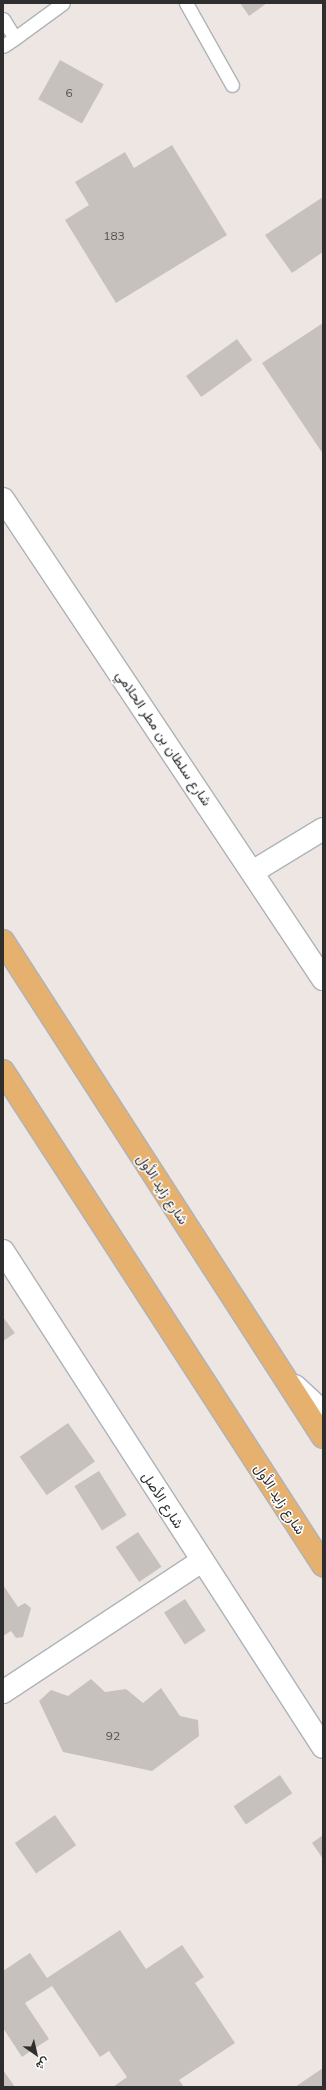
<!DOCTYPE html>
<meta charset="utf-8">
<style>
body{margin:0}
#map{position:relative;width:326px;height:2090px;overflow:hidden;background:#eee6e2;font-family:Mulish,Vazirmatn,sans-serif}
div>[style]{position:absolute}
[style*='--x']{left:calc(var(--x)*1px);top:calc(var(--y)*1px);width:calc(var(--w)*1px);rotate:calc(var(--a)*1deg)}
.building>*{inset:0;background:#c7c1bd;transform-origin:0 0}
.roads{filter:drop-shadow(1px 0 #aeb3b9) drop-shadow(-1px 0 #aeb3b9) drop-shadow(0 1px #aeb3b9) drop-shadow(0 -1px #aeb3b9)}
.service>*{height:13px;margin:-6.5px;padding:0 6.5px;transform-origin:6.5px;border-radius:6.5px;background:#fff}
.minor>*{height:22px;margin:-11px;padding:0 11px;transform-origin:11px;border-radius:11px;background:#fff}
.primary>*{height:22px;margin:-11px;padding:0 11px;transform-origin:11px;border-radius:11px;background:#e6b16f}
span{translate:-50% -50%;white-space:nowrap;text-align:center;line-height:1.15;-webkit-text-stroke:3px #fff;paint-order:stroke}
.number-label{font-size:12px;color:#545352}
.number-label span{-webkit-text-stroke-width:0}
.street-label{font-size:14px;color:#2e2e2e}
.frame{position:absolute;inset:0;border:4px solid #2e2e2e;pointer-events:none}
.north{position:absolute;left:16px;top:2034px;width:40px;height:40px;-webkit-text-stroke:3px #fff;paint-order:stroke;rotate:146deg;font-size:11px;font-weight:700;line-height:16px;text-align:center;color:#2e2e2e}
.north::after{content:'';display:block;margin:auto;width:14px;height:18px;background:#2e2e2e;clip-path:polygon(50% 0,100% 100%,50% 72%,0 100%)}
</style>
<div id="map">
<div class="building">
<i style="clip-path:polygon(240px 3px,267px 3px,249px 16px)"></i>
<i style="left:60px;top:60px;width:50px;height:45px;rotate:29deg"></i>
<i style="clip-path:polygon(172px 145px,227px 235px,116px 303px,65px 220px,89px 205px,75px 182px,125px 152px,134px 168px)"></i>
<i style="clip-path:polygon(323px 197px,323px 252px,292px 273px,265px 235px)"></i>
<i style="clip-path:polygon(323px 323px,323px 454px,262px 363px)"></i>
<i style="left:237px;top:339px;width:26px;height:63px;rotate:54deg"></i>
<i style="clip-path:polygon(3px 1317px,15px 1333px,3px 1341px)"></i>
<i style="left:68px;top:1423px;width:47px;height:59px;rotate:55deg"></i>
<i style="left:99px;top:1471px;width:52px;height:29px;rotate:58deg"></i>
<i style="left:138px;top:1532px;width:42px;height:27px;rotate:56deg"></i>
<i style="clip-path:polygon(3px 1585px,18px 1607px,25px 1603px,31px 1608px,23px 1637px,16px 1638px,11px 1631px,3px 1636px)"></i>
<i style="left:185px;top:1599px;width:38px;height:25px;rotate:57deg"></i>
<i style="clip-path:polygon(91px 1679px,105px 1692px,126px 1689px,143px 1703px,161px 1688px,180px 1716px,198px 1720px,199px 1736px,152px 1771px,63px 1752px,39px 1701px,51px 1690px,68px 1696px)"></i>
<i style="left:280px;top:1775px;width:22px;height:56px;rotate:56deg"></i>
<i style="left:55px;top:1815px;width:37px;height:49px;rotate:55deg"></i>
<i style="clip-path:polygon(323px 1835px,323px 1859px,312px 1843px)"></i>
<i style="clip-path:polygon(120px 1930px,146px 1969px,182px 1945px,204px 1977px,195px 1983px,235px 2043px,179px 2080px,184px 2087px,113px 2087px,127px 2077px,109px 2051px,100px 2057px,52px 1986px,25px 2003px,49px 2039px,22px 2057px,3px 2028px,3px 1971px,30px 1953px,47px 1978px)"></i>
<i style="clip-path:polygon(323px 2068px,323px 2087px,295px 2087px)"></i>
<i style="clip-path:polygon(3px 2070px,15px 2087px,3px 2087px)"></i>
</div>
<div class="roads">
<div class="service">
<i style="--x:186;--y:3;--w:94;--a:60.7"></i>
<i style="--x:3;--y:19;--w:22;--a:58"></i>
<i style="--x:15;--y:38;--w:14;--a:146"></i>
<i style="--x:15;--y:38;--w:59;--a:-36.1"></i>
</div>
<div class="minor">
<i style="--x:3;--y:499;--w:577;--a:56.31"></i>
<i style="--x:254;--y:871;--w:81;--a:-31.3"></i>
<i style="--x:3;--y:1251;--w:590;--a:57.17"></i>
<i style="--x:295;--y:1386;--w:38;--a:43"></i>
<i style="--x:3;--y:1692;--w:238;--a:-33.4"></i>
</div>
<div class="primary">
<i style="--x:3;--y:941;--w:590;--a:57.17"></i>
<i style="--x:3;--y:1071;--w:589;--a:57.07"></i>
</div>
</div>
<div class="number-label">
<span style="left:69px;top:93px">6</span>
<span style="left:114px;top:236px">183</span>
<span style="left:113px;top:1736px">92</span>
</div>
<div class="street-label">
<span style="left:164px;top:738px;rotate:56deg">شارع سلطان بن مطر الحلامي</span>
<span style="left:163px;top:1189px;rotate:57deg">شارع زايد الأول</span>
<span style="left:280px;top:1499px;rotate:57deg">شارع زايد الأول</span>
<span style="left:163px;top:1500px;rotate:57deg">شارع الأصل</span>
</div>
<div class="frame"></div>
<div class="north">ش</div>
</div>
